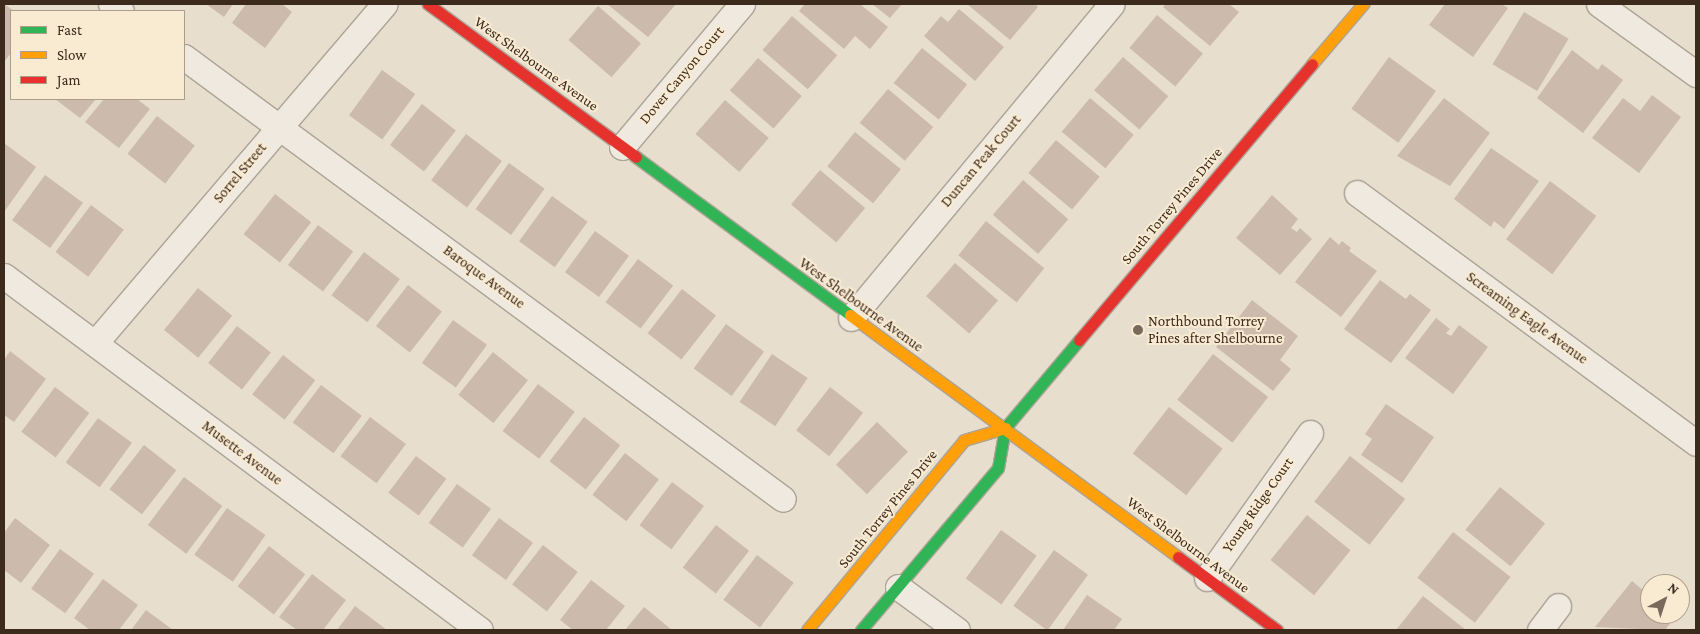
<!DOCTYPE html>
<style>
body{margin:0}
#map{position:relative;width:1700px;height:634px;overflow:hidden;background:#e7decd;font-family:"Crimson Pro",serif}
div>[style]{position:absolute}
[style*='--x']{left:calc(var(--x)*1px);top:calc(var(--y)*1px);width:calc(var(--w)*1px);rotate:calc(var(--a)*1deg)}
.building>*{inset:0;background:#ccbbad;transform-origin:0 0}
.roads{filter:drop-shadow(1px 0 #aca396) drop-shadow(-1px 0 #aca396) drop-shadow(0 1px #aca396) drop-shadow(0 -1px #aca396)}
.street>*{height:25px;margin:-12.5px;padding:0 12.5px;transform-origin:12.5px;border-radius:12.5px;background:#efe9df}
.fast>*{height:11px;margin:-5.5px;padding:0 5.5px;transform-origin:5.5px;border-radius:5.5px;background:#30b455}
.slow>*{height:11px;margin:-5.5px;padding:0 5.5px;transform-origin:5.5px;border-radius:5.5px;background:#ff9f0a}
.jam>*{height:11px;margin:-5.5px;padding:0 5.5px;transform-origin:5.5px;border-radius:5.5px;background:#e5322d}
.dots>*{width:14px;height:14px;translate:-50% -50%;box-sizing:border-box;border:2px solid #f9ebd2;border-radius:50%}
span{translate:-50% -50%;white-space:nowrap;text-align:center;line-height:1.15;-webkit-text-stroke:4px #f9ebd2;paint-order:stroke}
.street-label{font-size:15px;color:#3c2a1d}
.poi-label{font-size:15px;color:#3c2a1d}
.left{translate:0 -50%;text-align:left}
.frame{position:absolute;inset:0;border:5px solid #3c2a1d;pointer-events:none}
.legend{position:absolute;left:10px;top:10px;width:175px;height:90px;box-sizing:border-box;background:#f9ebd2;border:1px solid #ad9e8a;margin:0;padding:6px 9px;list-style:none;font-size:15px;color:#3c2a1d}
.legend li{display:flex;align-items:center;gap:10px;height:25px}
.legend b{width:25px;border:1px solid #ad9e8a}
.north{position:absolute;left:1640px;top:574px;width:50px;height:50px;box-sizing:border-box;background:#f9ebd2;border:1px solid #ad9e8a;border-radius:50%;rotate:40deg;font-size:14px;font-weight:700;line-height:20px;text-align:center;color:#3c2a1d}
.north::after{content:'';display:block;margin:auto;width:18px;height:22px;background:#78695b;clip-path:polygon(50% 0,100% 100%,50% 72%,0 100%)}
</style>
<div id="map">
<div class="building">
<i style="clip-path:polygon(4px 4px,14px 11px,11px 53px,4px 62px)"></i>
<i style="clip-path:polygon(206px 4px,233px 4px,224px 17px)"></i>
<i style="clip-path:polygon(246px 4px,282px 4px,292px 12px,265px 48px,232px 23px)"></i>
<i style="clip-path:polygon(607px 4px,676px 4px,648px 37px)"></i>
<i style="clip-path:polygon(805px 4px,860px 4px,888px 27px,870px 49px,855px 36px,844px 49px,799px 11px)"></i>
<i style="clip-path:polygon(872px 4px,902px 4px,890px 18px)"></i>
<i style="clip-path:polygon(967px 4px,1035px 4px,1038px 7px,1010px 40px)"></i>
<i style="clip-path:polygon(1166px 4px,1229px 4px,1239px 12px,1210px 46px,1163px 7px)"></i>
<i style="clip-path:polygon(1445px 4px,1502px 4px,1508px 8px,1473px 57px,1429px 25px)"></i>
<i style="left:598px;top:6px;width:57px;height:45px;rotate:41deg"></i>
<i style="clip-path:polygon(959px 9px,1004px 47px,975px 81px,924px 36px,941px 16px,948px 22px)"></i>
<i style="left:1524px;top:12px;width:52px;height:61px;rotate:31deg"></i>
<i style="left:1157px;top:15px;width:60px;height:43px;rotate:40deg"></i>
<i style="left:792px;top:16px;width:60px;height:45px;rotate:41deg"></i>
<i style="left:922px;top:48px;width:58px;height:45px;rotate:39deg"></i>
<i style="clip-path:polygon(1572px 50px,1598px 70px,1602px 64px,1623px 80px,1583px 133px,1537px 98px)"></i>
<i style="left:1123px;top:57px;width:60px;height:44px;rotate:41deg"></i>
<i style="left:1389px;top:57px;width:58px;height:64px;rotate:36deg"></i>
<i style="left:758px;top:58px;width:58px;height:43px;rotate:41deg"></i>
<i style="left:382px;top:70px;width:41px;height:56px;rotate:36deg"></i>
<i style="left:888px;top:89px;width:59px;height:44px;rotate:40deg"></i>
<i style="clip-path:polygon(1652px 95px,1681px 117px,1639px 173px,1592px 138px,1623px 98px,1640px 111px)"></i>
<i style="left:1090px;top:98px;width:57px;height:44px;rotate:40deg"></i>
<i style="clip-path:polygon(1444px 98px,1490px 133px,1450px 186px,1397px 156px)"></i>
<i style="clip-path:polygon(55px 99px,96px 99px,80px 118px)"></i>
<i style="clip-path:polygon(104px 99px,137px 99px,150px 109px,119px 148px,85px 122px)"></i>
<i style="left:725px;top:100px;width:58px;height:45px;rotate:41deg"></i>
<i style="left:422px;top:104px;width:43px;height:52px;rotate:38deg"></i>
<i style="left:157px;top:116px;width:48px;height:48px;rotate:38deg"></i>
<i style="left:855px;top:132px;width:59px;height:44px;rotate:39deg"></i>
<i style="left:466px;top:134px;width:45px;height:58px;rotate:37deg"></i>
<i style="left:1056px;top:140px;width:57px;height:43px;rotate:40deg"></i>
<i style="clip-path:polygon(4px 143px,36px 167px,4px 212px)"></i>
<i style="clip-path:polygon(1491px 148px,1539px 181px,1504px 229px,1494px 221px,1491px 227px,1454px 199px)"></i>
<i style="left:509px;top:163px;width:44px;height:57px;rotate:36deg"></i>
<i style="left:820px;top:170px;width:59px;height:45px;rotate:40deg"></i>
<i style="left:45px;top:175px;width:47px;height:56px;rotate:36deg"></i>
<i style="left:1023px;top:180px;width:60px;height:46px;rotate:41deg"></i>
<i style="left:1550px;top:181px;width:58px;height:73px;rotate:37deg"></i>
<i style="left:275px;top:194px;width:46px;height:51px;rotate:38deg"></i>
<i style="clip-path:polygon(1272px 195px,1298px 219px,1291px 228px,1297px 232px,1300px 228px,1312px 239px,1280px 275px,1236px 238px)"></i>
<i style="left:552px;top:196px;width:44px;height:56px;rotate:36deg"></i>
<i style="left:91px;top:205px;width:41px;height:59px;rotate:37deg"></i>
<i style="left:986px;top:221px;width:75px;height:44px;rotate:39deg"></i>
<i style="left:318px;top:225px;width:44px;height:50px;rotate:37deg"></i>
<i style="left:595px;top:231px;width:42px;height:51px;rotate:36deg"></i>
<i style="clip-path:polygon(1330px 237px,1339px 245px,1342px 241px,1351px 248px,1349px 251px,1377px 271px,1341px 317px,1295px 282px)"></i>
<i style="left:364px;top:252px;width:45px;height:54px;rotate:37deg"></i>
<i style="left:638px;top:259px;width:44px;height:54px;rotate:37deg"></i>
<i style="left:955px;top:263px;width:57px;height:44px;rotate:41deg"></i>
<i style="clip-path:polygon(1380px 280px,1406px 299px,1410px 294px,1431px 310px,1391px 363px,1344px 329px)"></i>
<i style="left:408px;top:285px;width:43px;height:52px;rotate:38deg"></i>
<i style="left:198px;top:288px;width:44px;height:54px;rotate:39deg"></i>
<i style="left:682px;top:289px;width:43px;height:56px;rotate:38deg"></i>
<i style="clip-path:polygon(1252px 300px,1298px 336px,1280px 360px,1291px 369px,1273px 391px,1216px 347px)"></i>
<i style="clip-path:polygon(1436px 318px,1450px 329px,1446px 333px,1451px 336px,1459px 325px,1488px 347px,1453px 394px,1405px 358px)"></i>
<i style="left:453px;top:320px;width:42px;height:53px;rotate:36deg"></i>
<i style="left:726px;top:324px;width:47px;height:55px;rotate:36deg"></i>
<i style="left:237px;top:326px;width:43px;height:47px;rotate:38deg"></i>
<i style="clip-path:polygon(10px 351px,46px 379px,14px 422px,4px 415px,4px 360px)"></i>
<i style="left:493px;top:352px;width:45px;height:55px;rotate:39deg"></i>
<i style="left:772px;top:354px;width:43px;height:58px;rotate:34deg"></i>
<i style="left:1213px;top:354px;width:70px;height:58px;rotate:38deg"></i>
<i style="left:283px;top:355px;width:41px;height:50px;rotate:38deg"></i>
<i style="left:538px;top:384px;width:46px;height:59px;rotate:37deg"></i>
<i style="left:321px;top:385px;width:51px;height:47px;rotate:37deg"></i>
<i style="left:55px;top:387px;width:43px;height:56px;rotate:37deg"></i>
<i style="left:830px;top:387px;width:42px;height:55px;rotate:38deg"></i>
<i style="clip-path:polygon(1386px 404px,1434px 437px,1402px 483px,1361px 455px,1372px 439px,1365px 434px)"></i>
<i style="left:1169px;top:407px;width:68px;height:59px;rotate:38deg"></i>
<i style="left:370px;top:417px;width:45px;height:49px;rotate:37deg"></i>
<i style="left:584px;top:417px;width:46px;height:56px;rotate:38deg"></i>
<i style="left:98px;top:418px;width:42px;height:55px;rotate:36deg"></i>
<i style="left:877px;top:422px;width:43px;height:59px;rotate:44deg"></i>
<i style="left:144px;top:445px;width:41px;height:56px;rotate:38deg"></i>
<i style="left:625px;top:453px;width:43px;height:53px;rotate:38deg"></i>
<i style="left:416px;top:456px;width:38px;height:46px;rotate:37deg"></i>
<i style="left:1350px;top:456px;width:70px;height:58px;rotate:38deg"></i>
<i style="left:184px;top:477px;width:48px;height:60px;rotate:37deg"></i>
<i style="left:672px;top:482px;width:40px;height:54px;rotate:37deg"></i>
<i style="left:457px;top:484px;width:42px;height:48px;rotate:36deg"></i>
<i style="left:1500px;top:487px;width:58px;height:55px;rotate:39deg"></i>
<i style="left:227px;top:508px;width:47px;height:57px;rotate:35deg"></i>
<i style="left:1307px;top:515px;width:56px;height:58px;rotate:39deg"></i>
<i style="clip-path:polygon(15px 518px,50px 545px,21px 583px,4px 570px,4px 533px)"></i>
<i style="left:499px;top:518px;width:42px;height:46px;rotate:36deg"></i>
<i style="left:716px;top:525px;width:42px;height:54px;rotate:38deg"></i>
<i style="left:1001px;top:530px;width:44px;height:60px;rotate:36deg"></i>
<i style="left:1453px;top:532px;width:73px;height:58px;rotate:38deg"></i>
<i style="left:543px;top:545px;width:44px;height:50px;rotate:38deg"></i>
<i style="left:269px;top:546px;width:46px;height:51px;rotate:38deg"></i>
<i style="left:60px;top:549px;width:42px;height:49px;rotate:36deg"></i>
<i style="left:1054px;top:550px;width:42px;height:69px;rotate:36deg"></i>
<i style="left:757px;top:555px;width:46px;height:56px;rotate:37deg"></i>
<i style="clip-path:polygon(312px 574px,346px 600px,323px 630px,297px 630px,279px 617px)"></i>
<i style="clip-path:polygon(103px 579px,138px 605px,119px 630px,90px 630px,74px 618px)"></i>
<i style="clip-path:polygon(591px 580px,625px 606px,606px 630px,573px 630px,560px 620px)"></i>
<i style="clip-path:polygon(1632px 581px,1650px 596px,1650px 614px,1676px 616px,1665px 630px,1595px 627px)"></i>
<i style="clip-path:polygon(1087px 595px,1122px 619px,1114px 630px,1063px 630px)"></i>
<i style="clip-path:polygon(1423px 596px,1466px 630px,1396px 630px)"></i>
<i style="clip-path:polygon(355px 606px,387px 630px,337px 630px)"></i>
<i style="clip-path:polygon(644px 607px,672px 630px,625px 630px)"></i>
<i style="clip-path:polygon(146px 610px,173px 630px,131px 630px)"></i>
</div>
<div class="roads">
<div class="street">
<i style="--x:111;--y:4;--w:12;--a:35"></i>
<i style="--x:1599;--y:4;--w:120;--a:35.8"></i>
<i style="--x:184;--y:57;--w:744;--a:36.42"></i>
<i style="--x:622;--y:147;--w:187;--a:-50"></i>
<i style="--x:1357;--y:193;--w:421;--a:36.4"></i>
<i style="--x:4;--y:276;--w:593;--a:36.64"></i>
<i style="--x:851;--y:318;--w:408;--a:-50.3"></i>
<i style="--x:95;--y:343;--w:446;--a:-49.5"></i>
<i style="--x:1207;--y:578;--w:178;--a:-54.6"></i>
<i style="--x:898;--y:587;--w:73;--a:36.1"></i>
<i style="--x:1540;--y:630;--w:30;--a:-53"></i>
</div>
<div class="fast">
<i style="--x:636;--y:157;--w:266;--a:36.4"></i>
<i style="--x:861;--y:630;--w:212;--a:-49.8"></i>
<i style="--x:998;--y:468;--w:41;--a:-80.1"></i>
<i style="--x:1005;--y:428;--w:115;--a:-49.9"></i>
</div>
<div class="slow">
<i style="--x:1312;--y:64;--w:79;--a:-49.6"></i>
<i style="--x:850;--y:315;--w:408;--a:36.4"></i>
<i style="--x:807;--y:630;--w:246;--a:-50.4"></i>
<i style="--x:964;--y:440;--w:43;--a:-16.3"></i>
</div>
<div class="jam">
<i style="--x:428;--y:4;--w:258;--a:36.3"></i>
<i style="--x:1079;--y:340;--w:361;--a:-49.8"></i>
<i style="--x:1178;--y:557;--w:123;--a:36.4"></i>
</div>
</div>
<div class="dots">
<i style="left:1138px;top:330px;background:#78695b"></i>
</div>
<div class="street-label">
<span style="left:536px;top:64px;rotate:36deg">West Shelbourne Avenue</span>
<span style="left:682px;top:75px;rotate:-50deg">Dover Canyon Court</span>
<span style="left:981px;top:161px;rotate:-50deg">Duncan Peak Court</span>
<span style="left:240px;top:173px;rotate:-50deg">Sorrel Street</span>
<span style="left:1172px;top:206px;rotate:-50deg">South Torrey Pines Drive</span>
<span style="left:484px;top:277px;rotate:36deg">Baroque Avenue</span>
<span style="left:861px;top:305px;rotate:36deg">West Shelbourne Avenue</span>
<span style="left:1527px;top:318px;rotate:36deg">Screaming Eagle Avenue</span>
<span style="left:242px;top:453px;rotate:37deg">Musette Avenue</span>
<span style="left:1258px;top:505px;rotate:-55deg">Young Ridge Court</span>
<span style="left:888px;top:509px;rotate:-51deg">South Torrey Pines Drive</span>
<span style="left:1188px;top:545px;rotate:37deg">West Shelbourne Avenue</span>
</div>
<div class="poi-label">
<span class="left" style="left:1148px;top:330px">Northbound Torrey<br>Pines after Shelbourne</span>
</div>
<div class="frame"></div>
<ul class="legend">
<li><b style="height:6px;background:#30b455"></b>Fast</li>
<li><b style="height:6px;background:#ff9f0a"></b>Slow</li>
<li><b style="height:6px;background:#e5322d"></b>Jam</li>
</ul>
<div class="north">N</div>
</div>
